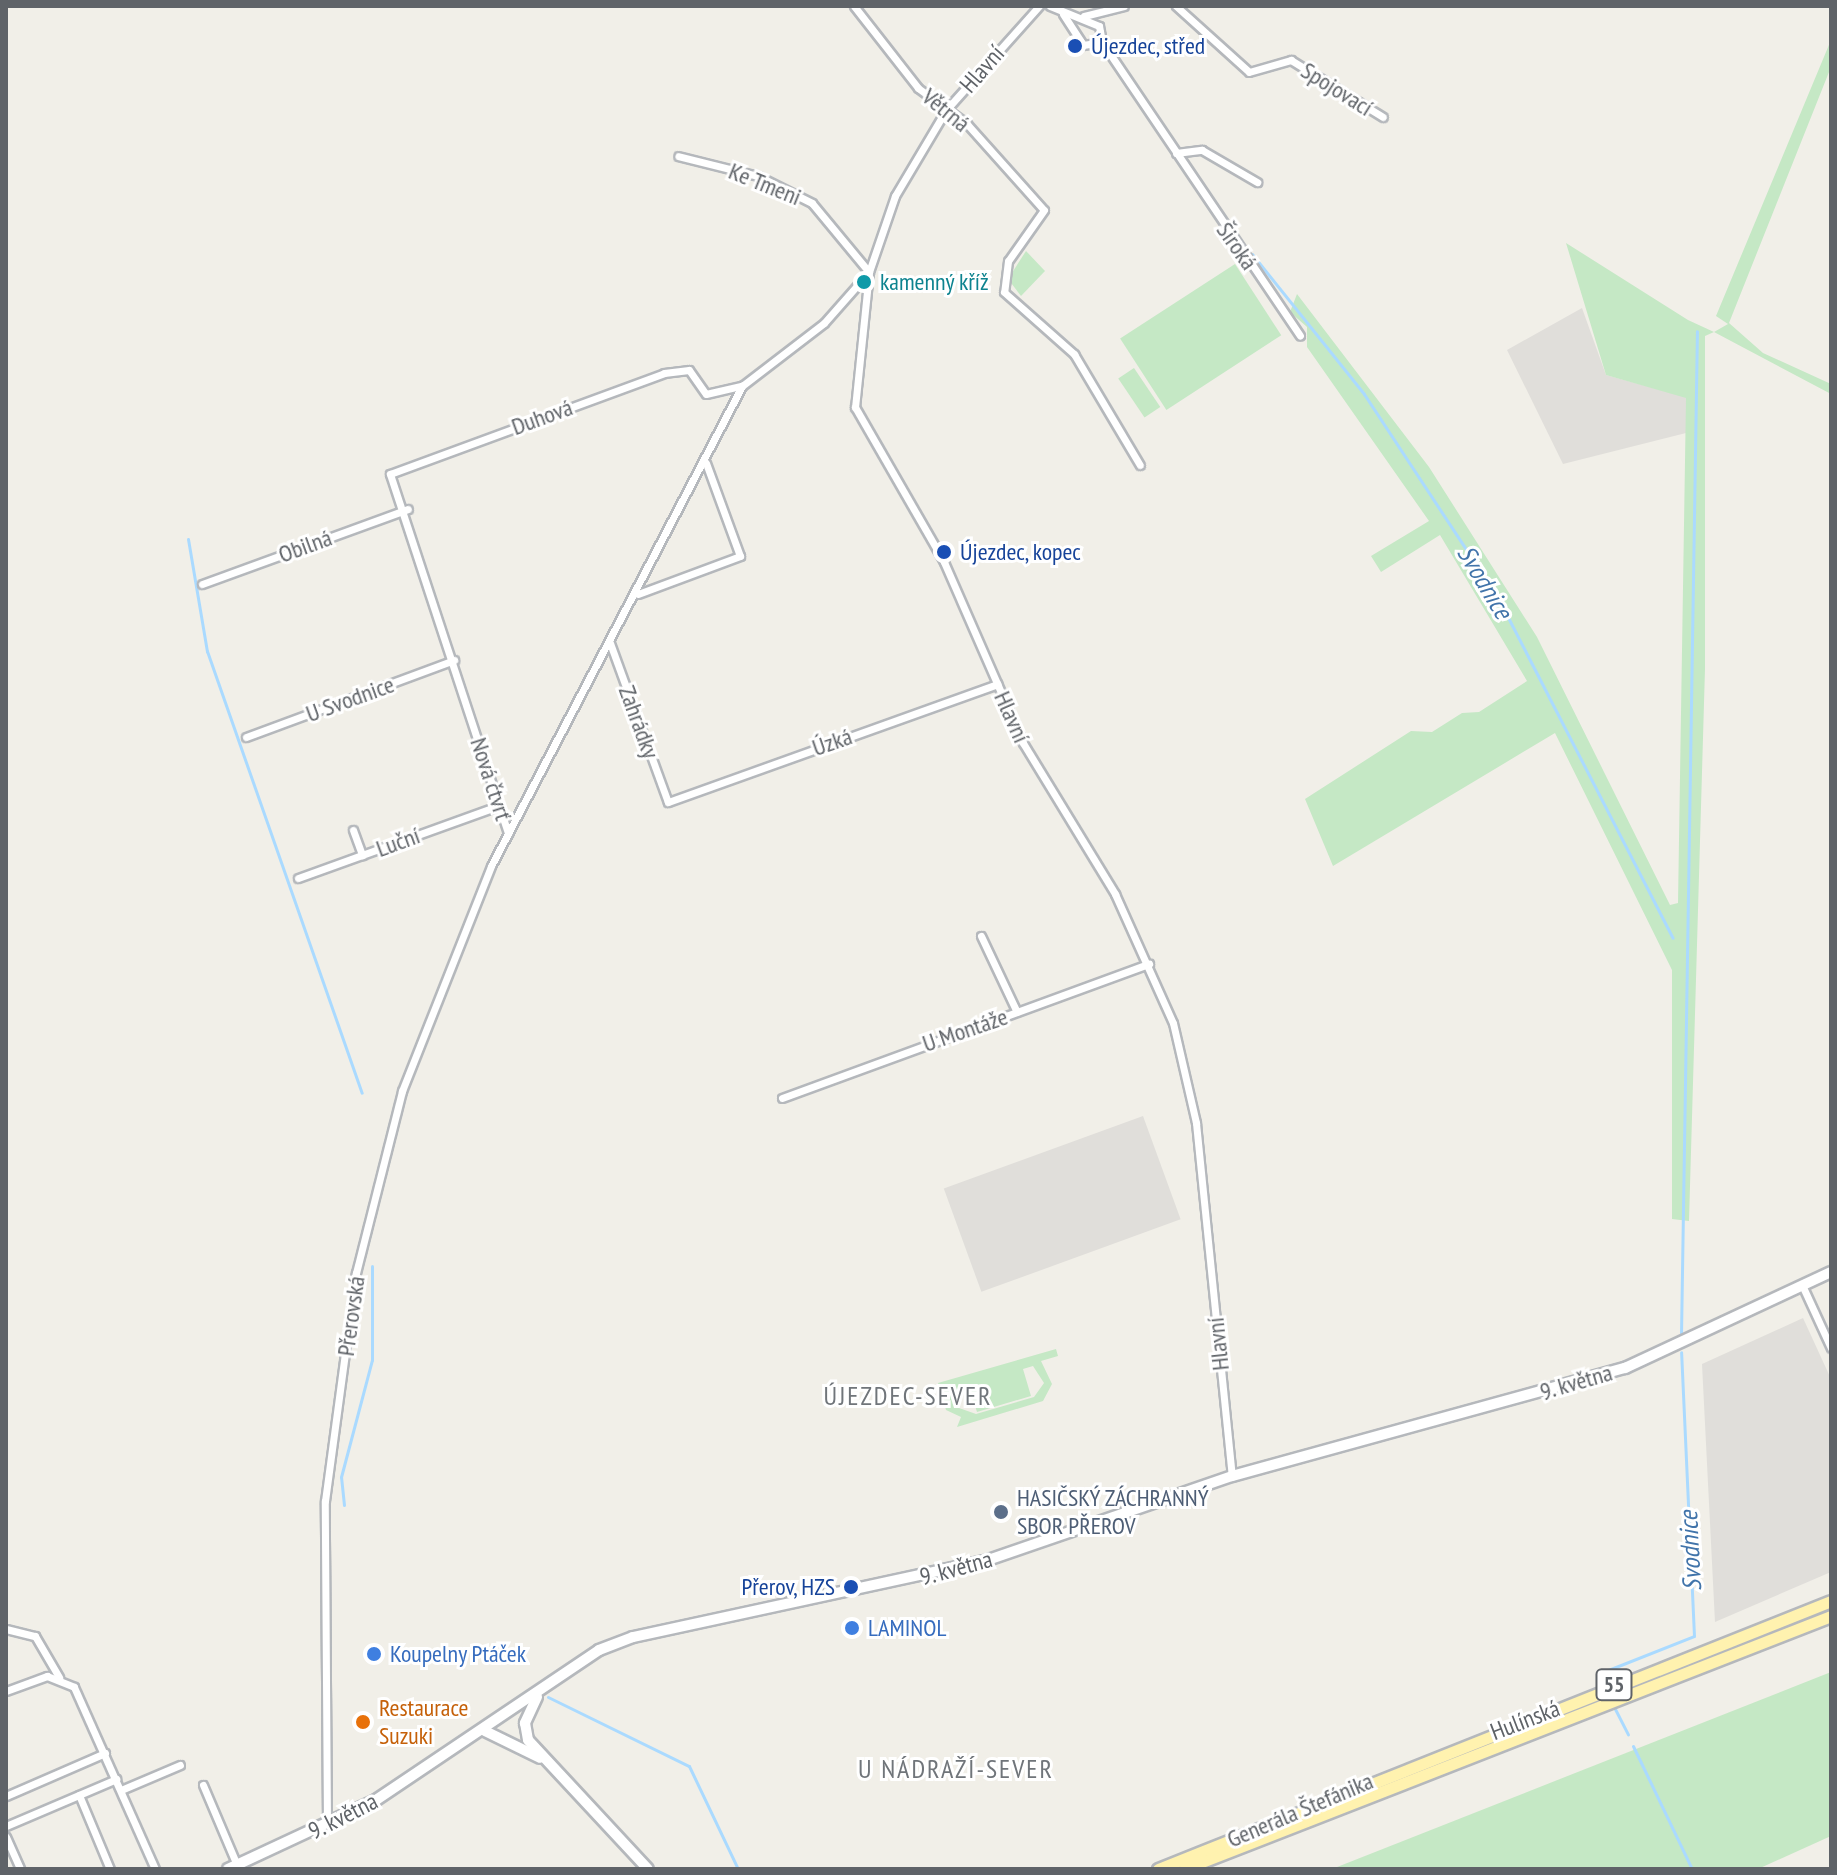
<!DOCTYPE html>
<meta charset="utf-8">
<style>
body{margin:0}
#map{position:relative;width:1837px;height:1875px;overflow:hidden;background:#f1efe8;font-family:"PT Sans Narrow",sans-serif}
div>[style]{position:absolute}
[style*='--x']{left:calc(var(--x)*1px);top:calc(var(--y)*1px);width:calc(var(--w)*1px);rotate:calc(var(--a)*1deg)}
.industrial>*{inset:0;background:#e0deda;transform-origin:0 0}
.green>*{inset:0;background:#c5e8c5;transform-origin:0 0}
.stream>*{height:3px;margin:-1.5px;padding:0 1.5px;transform-origin:1.5px;border-radius:1.5px;background:#aadaff}
.roads{filter:drop-shadow(2px 0 #b5b8bc) drop-shadow(-2px 0 #b5b8bc) drop-shadow(0 2px #b5b8bc) drop-shadow(0 -2px #b5b8bc)}
.street>*{height:7px;margin:-3.5px;padding:0 3.5px;transform-origin:3.5px;border-radius:3.5px;background:#fff}
.secondary>*{height:10px;margin:-5px;padding:0 5px;transform-origin:5px;border-radius:5px;background:#fff}
.primary>*{height:11px;margin:-5.5px;padding:0 5.5px;transform-origin:5.5px;border-radius:5.5px;background:#fff2af}
.dots>*{width:22px;height:22px;translate:-50% -50%;box-sizing:border-box;border:4px solid #fff;border-radius:50%}
span{translate:-50% -50%;white-space:nowrap;text-align:center;line-height:1.15;-webkit-text-stroke:6px #fff;paint-order:stroke}
.shield-label span{padding:2px 6px;background:#fff;border:2px solid;border-radius:6px;-webkit-text-stroke-width:0}
.shield-label{font-size:22px;color:#5f6368;font-weight:700}
.transit-label{font-size:24px;color:#164399}
.left{translate:0 -50%;text-align:left}
.right{translate:-100% -50%;text-align:right}
.street-label{font-size:24px;color:#5f6368}
.culture-label{font-size:24px;color:#0d838f}
.service-label{font-size:24px;color:#4e5e75}
.shop-label{font-size:24px;color:#366cbe}
.food-label{font-size:24px;color:#c56008}
.water-label{font-size:26px;color:#4174aa;font-style:italic}
.neighbourhood-label{font-size:26px;color:#70757a;letter-spacing:2px}
.frame{position:absolute;inset:0;border:8px solid #5f6368;pointer-events:none}
</style>
<div id="map">
<div class="industrial">
<i style="clip-path:polygon(1582px 308px,1606px 375px,1686px 397px,1686px 433px,1563px 464px,1507px 350px)"></i>
<i style="left:1143px;top:1116px;width:110px;height:212px;rotate:70deg"></i>
<i style="clip-path:polygon(1803px 1318px,1831px 1379px,1831px 1572px,1715px 1622px,1702px 1364px)"></i>
</div>
<div class="green">
<i style="clip-path:polygon(1831px 40px,1831px 67px,1729px 323px,1763px 353px,1831px 384px,1831px 394px,1714px 332px,1705px 336px,1705px 669px,1689px 1221px,1672px 1219px,1672px 970px,1555px 733px,1333px 866px,1305px 799px,1411px 731px,1432px 732px,1462px 713px,1479px 712px,1527px 681px,1440px 535px,1381px 572px,1371px 556px,1429px 521px,1307px 347px,1307px 327px,1290px 312px,1297px 294px,1429px 467px,1537px 637px,1670px 905px,1678px 903px,1686px 398px,1606px 375px,1566px 243px,1688px 320px,1714px 332px,1728px 324px,1716px 316px)"></i>
<i style="clip-path:polygon(1026px 251px,1045px 271px,1021px 296px,1008px 279px)"></i>
<i style="left:1235px;top:264px;width:85px;height:137px;rotate:57deg"></i>
<i style="left:1134px;top:368px;width:47px;height:19px;rotate:56deg"></i>
<i style="clip-path:polygon(evenodd,1056px 1349px,1058px 1356px,1041px 1361px,1052px 1384px,1043px 1401px,957px 1427px,961px 1417px,946px 1410px,938px 1383px,1056px 1349px,1033px 1366px,1044px 1383px,1034px 1397px,976px 1414px,959px 1408px,957px 1391px,968px 1384px,977px 1412px,1031px 1396px,1023px 1369px,1033px 1366px)"></i>
<i style="clip-path:polygon(1831px 1672px,1831px 1836px,1758px 1869px,1332px 1869px)"></i>
</div>
<div class="stream">
<i style="--x:1252;--y:254;--w:179;--a:51.3"></i>
<i style="--x:1364;--y:394;--w:244;--a:56.7"></i>
<i style="--x:1498;--y:598;--w:382;--a:62.8"></i>
<i style="--x:188;--y:539;--w:114;--a:80.4"></i>
<i style="--x:207;--y:651;--w:468;--a:70.7"></i>
<i style="--x:1681;--y:1335;--w:1004;--a:-89.09"></i>
<i style="--x:344;--y:1505;--w:28;--a:-96"></i>
<i style="--x:341;--y:1477;--w:121;--a:-75.2"></i>
<i style="--x:372;--y:1360;--w:94;--a:-90"></i>
<i style="--x:1603;--y:1683;--w:10;--a:-119"></i>
<i style="--x:1598;--y:1674;--w:103;--a:-21.6"></i>
<i style="--x:1694;--y:1636;--w:284;--a:-92.6"></i>
<i style="--x:548;--y:1697;--w:157;--a:26.1"></i>
<i style="--x:689;--y:1766;--w:114;--a:64.6"></i>
<i style="--x:1613;--y:1705;--w:33;--a:63"></i>
<i style="--x:1633;--y:1746;--w:136;--a:64.4"></i>
</div>
<div class="roads">
<div class="street">
<i style="--x:854;--y:6;--w:104;--a:52"></i>
<i style="--x:918;--y:88;--w:61;--a:36.3"></i>
<i style="--x:967;--y:124;--w:115;--a:48.2"></i>
<i style="--x:1044;--y:210;--w:62;--a:125.2"></i>
<i style="--x:1008;--y:261;--w:31;--a:97"></i>
<i style="--x:1004;--y:292;--w:94;--a:41.5"></i>
<i style="--x:1074;--y:354;--w:129;--a:59.3"></i>
<i style="--x:1039;--y:6;--w:140;--a:131.8"></i>
<i style="--x:946;--y:110;--w:100;--a:120.7"></i>
<i style="--x:895;--y:196;--w:80;--a:108.9"></i>
<i style="--x:869;--y:272;--w:136;--a:95.9"></i>
<i style="--x:855;--y:407;--w:179;--a:60.1"></i>
<i style="--x:944;--y:562;--w:197;--a:66.4"></i>
<i style="--x:1023;--y:743;--w:177;--a:58.6"></i>
<i style="--x:1115;--y:894;--w:141;--a:65.8"></i>
<i style="--x:1173;--y:1023;--w:103;--a:77"></i>
<i style="--x:1196;--y:1123;--w:355;--a:84.2"></i>
<i style="--x:1050;--y:6;--w:53;--a:22.2"></i>
<i style="--x:1099;--y:26;--w:16;--a:79"></i>
<i style="--x:1102;--y:42;--w:354;--a:56"></i>
<i style="--x:1176;--y:6;--w:98;--a:42.1"></i>
<i style="--x:1249;--y:72;--w:44;--a:-15.9"></i>
<i style="--x:1291;--y:60;--w:108;--a:31.8"></i>
<i style="--x:1063;--y:14;--w:37;--a:57"></i>
<i style="--x:1083;--y:45;--w:19;--a:-9"></i>
<i style="--x:1084;--y:16;--w:41;--a:-14"></i>
<i style="--x:1176;--y:153;--w:26;--a:-7"></i>
<i style="--x:1202;--y:150;--w:64;--a:30.2"></i>
<i style="--x:202;--y:584;--w:219;--a:-20"></i>
<i style="--x:638;--y:594;--w:109;--a:-20.4"></i>
<i style="--x:740;--y:556;--w:99;--a:-110.1"></i>
<i style="--x:610;--y:643;--w:169;--a:70"></i>
<i style="--x:668;--y:802;--w:350;--a:-19.7"></i>
<i style="--x:246;--y:737;--w:222;--a:-20.3"></i>
<i style="--x:353;--y:830;--w:27;--a:70"></i>
<i style="--x:508;--y:833;--w:378;--a:-108.2"></i>
<i style="--x:390;--y:474;--w:292;--a:-20.2"></i>
<i style="--x:664;--y:373;--w:25;--a:-7"></i>
<i style="--x:689;--y:370;--w:29;--a:55"></i>
<i style="--x:706;--y:394;--w:37;--a:-13"></i>
<i style="--x:742;--y:386;--w:103;--a:-37.5"></i>
<i style="--x:824;--y:323;--w:68;--a:-48.6"></i>
<i style="--x:869;--y:272;--w:89;--a:-129.6"></i>
<i style="--x:812;--y:203;--w:60;--a:-153.4"></i>
<i style="--x:758;--y:176;--w:82;--a:-166"></i>
<i style="--x:298;--y:878;--w:213;--a:-19.8"></i>
<i style="--x:981;--y:936;--w:84;--a:64.7"></i>
<i style="--x:782;--y:1098;--w:391;--a:-20.1"></i>
<i style="--x:1802;--y:1285;--w:69;--a:65.3"></i>
<i style="--x:6;--y:1629;--w:30;--a:14"></i>
<i style="--x:35;--y:1636;--w:48;--a:59.7"></i>
<i style="--x:6;--y:1691;--w:44;--a:-20.1"></i>
<i style="--x:47;--y:1676;--w:29;--a:22"></i>
<i style="--x:74;--y:1687;--w:199;--a:66"></i>
<i style="--x:203;--y:1785;--w:87;--a:67"></i>
<i style="--x:121;--y:1790;--w:64;--a:-23"></i>
<i style="--x:79;--y:1795;--w:80;--a:67.3"></i>
<i style="--x:6;--y:1796;--w:108;--a:-23.5"></i>
<i style="--x:327;--y:1824;--w:323;--a:-90.4"></i>
<i style="--x:325;--y:1501;--w:230;--a:-82.3"></i>
<i style="--x:356;--y:1273;--w:188;--a:-75.8"></i>
<i style="--x:402;--y:1091;--w:242;--a:-68.4"></i>
<i style="--x:491;--y:866;--w:542;--a:-62.39"></i>
<i style="--x:6;--y:1826;--w:120;--a:-23.1"></i>
<i style="--x:6;--y:1837;--w:35;--a:66"></i>
</div>
<div class="secondary">
<i style="--x:537;--y:1697;--w:29;--a:115"></i>
<i style="--x:525;--y:1723;--w:17;--a:80"></i>
<i style="--x:528;--y:1740;--w:176;--a:47.1"></i>
<i style="--x:485;--y:1731;--w:61;--a:26.1"></i>
<i style="--x:228;--y:1869;--w:163;--a:-25"></i>
<i style="--x:376;--y:1800;--w:269;--a:-33.9"></i>
<i style="--x:599;--y:1650;--w:36;--a:-21"></i>
<i style="--x:633;--y:1637;--w:363;--a:-12.2"></i>
<i style="--x:988;--y:1560;--w:258;--a:-19"></i>
<i style="--x:1232;--y:1476;--w:408;--a:-15.4"></i>
<i style="--x:1625;--y:1368;--w:227;--a:-25"></i>
</div>
<div class="primary">
<i style="--x:1158;--y:1869;--w:724;--a:-21.71"></i>
<i style="--x:1184;--y:1869;--w:695;--a:-21.36"></i>
</div>
</div>
<div class="dots">
<i style="left:1075px;top:46px;background:#1a4fb4"></i>
<i style="left:864px;top:282px;background:#0f9aa8"></i>
<i style="left:944px;top:552px;background:#1a4fb4"></i>
<i style="left:1001px;top:1512px;background:#5c6f8a"></i>
<i style="left:851px;top:1587px;background:#1a4fb4"></i>
<i style="left:852px;top:1628px;background:#3f7fe0"></i>
<i style="left:374px;top:1654px;background:#3f7fe0"></i>
<i style="left:363px;top:1722px;background:#e8710a"></i>
</div>
<div class="shield-label">
<span style="left:1614px;top:1685px">55</span>
</div>
<div class="transit-label">
<span class="left" style="left:1091px;top:46px">Újezdec, střed</span>
<span class="left" style="left:960px;top:552px">Újezdec, kopec</span>
<span class="right" style="left:835px;top:1587px">Přerov, HZS</span>
</div>
<div class="street-label">
<span style="left:982px;top:69px;rotate:-49deg">Hlavní</span>
<span style="left:1337px;top:89px;rotate:32deg">Spojovací</span>
<span style="left:946px;top:110px;rotate:39deg">Větrná</span>
<span style="left:765px;top:184px;rotate:22deg">Ke Tmeni</span>
<span style="left:1237px;top:246px;rotate:55deg">Široká</span>
<span style="left:542px;top:417px;rotate:-20deg">Duhová</span>
<span style="left:305px;top:546px;rotate:-20deg">Obilná</span>
<span style="left:350px;top:699px;rotate:-20deg">U Svodnice</span>
<span style="left:1012px;top:717px;rotate:66deg">Hlavní</span>
<span style="left:639px;top:722px;rotate:70deg">Zahrádky</span>
<span style="left:832px;top:742px;rotate:-19deg">Úzká</span>
<span style="left:491px;top:779px;rotate:72deg">Nová čtvrť</span>
<span style="left:398px;top:842px;rotate:-20deg">Luční</span>
<span style="left:965px;top:1030px;rotate:-19deg">U Montáže</span>
<span style="left:351px;top:1316px;rotate:-82deg">Přerovská</span>
<span style="left:1218px;top:1344px;rotate:-96deg">Hlavní</span>
<span style="left:1576px;top:1382px;rotate:-16deg">9. května</span>
<span style="left:956px;top:1568px;rotate:-15deg">9. května</span>
<span style="left:1525px;top:1720px;rotate:-21deg">Hulínská</span>
<span style="left:1300px;top:1810px;rotate:-23deg">Generála Štefánika</span>
<span style="left:343px;top:1816px;rotate:-27deg">9. května</span>
</div>
<div class="culture-label">
<span class="left" style="left:880px;top:282px">kamenný kříž</span>
</div>
<div class="service-label">
<span class="left" style="left:1017px;top:1512px">HASIČSKÝ ZÁCHRANNÝ<br>SBOR PŘEROV</span>
</div>
<div class="shop-label">
<span class="left" style="left:868px;top:1628px">LAMINOL</span>
<span class="left" style="left:390px;top:1654px">Koupelny Ptáček</span>
</div>
<div class="food-label">
<span class="left" style="left:379px;top:1722px">Restaurace<br>Suzuki</span>
</div>
<div class="water-label">
<span style="left:1485px;top:582px;rotate:59deg">Svodnice</span>
<span style="left:1690px;top:1551px;rotate:-93deg">Svodnice</span>
</div>
<div class="neighbourhood-label">
<span style="left:908px;top:1396px">ÚJEZDEC-SEVER</span>
<span style="left:956px;top:1769px">U NÁDRAŽÍ-SEVER</span>
</div>
<div class="frame"></div>
</div>
